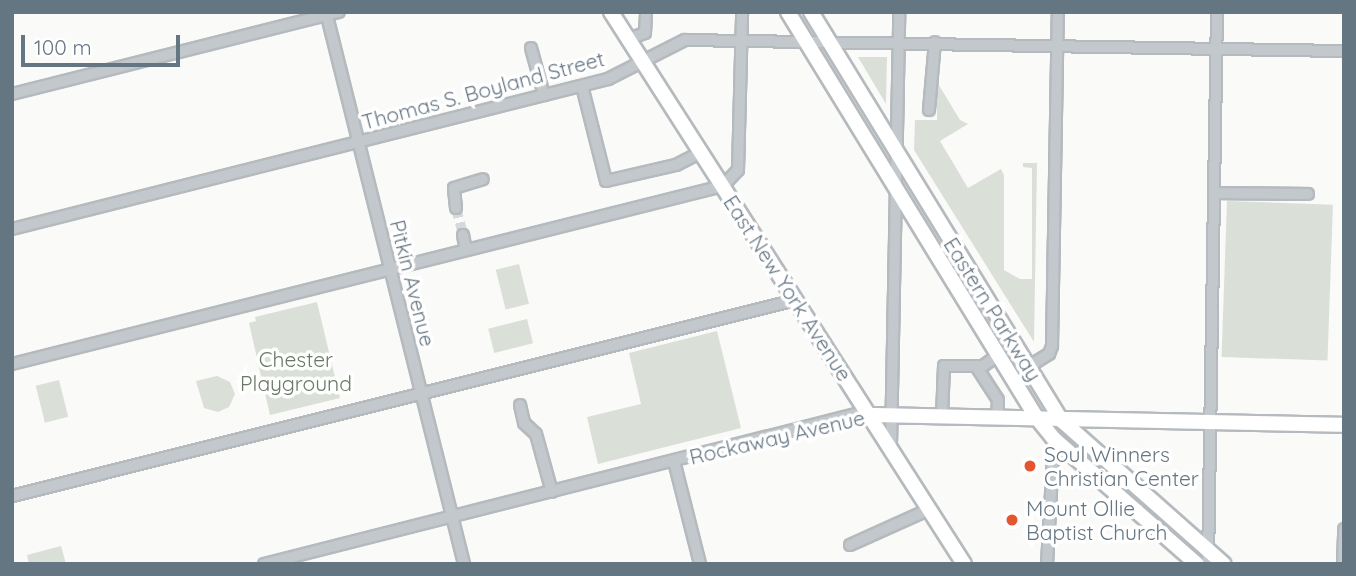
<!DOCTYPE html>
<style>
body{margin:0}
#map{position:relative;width:1356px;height:576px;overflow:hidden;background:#fafaf8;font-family:Quicksand,sans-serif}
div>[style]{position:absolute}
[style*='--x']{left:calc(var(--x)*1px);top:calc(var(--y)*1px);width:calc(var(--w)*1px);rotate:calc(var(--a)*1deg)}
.green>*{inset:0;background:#dadfd7;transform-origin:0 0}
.minor-tunnel>*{height:10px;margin-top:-5px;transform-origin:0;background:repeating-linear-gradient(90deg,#d5d9db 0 10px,transparent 0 15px)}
.roads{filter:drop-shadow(2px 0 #b5babe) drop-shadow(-2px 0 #b5babe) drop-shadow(0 2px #b5babe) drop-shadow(0 -2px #b5babe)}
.minor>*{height:10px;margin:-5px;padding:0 5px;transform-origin:5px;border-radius:5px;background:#c3c8cc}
.major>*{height:14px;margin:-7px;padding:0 7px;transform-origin:7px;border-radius:7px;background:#fff}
.dots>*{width:19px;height:19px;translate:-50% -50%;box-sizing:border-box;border:4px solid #fff;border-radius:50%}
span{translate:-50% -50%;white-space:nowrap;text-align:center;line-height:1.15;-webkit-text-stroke:7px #fff;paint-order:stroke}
.street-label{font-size:21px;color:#657683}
.park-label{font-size:21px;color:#687a64}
.poi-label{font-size:21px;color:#657683}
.left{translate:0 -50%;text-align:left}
.frame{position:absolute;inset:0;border:14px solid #657683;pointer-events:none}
.scale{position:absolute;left:21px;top:35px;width:159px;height:32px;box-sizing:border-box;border:4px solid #657683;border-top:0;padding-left:9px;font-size:21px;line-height:24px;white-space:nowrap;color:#657683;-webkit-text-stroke:5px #fff;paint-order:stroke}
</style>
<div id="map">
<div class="green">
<i style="clip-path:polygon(858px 57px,887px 57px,886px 104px)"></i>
<i style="clip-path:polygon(937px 82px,960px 120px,968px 124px,940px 141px,968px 188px,1001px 169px,1004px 175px,1004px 270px,1020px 279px,1032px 279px,1032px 168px,1023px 167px,1023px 163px,1037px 163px,1034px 342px,914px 150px,915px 120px,937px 120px)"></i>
<i style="left:1227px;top:201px;width:106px;height:156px;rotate:2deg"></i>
<i style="left:519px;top:264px;width:41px;height:24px;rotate:76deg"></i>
<i style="clip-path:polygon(317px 302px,340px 398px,270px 415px,249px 323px,256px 321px,255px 317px)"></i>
<i style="left:527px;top:319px;width:25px;height:40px;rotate:76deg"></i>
<i style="clip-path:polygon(717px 331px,741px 428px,598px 464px,587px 417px,641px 404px,629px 353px)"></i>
<i style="clip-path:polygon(217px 376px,230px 382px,235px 394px,229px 407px,218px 412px,204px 408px,196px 381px)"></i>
<i style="left:59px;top:380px;width:38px;height:24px;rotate:76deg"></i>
<i style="clip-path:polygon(61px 546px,66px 564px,29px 564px,27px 555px)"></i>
</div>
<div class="minor-tunnel">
<i style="--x:456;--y:208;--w:28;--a:75"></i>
</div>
<div class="roads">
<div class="minor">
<i style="--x:326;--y:12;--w:569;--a:75.96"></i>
<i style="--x:629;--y:39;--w:17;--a:-21"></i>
<i style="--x:645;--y:33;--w:20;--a:-87"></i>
<i style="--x:531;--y:48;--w:49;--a:74.5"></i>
<i style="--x:582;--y:86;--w:98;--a:75.8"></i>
<i style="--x:606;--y:181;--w:72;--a:-12.9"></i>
<i style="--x:676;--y:165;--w:28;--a:-27"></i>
<i style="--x:12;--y:94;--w:337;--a:-14.1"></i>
<i style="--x:929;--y:110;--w:68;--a:-85"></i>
<i style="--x:1214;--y:193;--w:94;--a:0.6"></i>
<i style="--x:456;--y:208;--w:20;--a:-96"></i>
<i style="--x:454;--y:188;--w:30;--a:-17"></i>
<i style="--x:12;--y:229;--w:615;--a:-14.13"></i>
<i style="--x:608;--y:79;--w:86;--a:-26.9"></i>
<i style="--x:685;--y:40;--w:659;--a:0.96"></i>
<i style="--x:463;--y:235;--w:15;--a:79"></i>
<i style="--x:12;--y:364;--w:733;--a:-14.06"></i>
<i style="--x:723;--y:186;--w:22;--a:-47"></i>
<i style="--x:738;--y:170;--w:158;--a:-88.5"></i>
<i style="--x:976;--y:366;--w:40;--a:57.1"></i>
<i style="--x:998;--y:400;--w:17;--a:93"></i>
<i style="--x:1028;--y:367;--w:25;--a:-32"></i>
<i style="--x:1049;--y:354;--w:9;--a:-69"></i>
<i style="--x:1052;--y:346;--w:334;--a:-89"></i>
<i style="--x:520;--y:405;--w:18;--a:77"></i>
<i style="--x:524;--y:423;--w:16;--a:43"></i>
<i style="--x:536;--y:434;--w:60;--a:74.6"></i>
<i style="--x:942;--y:416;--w:50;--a:-87.7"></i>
<i style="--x:944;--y:366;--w:39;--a:0"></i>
<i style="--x:983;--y:366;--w:19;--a:-36"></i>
<i style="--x:891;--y:445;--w:433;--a:-88.9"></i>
<i style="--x:674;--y:461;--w:106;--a:75.8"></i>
<i style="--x:12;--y:496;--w:807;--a:-14.05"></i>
<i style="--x:850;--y:545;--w:88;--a:-24.2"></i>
<i style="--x:264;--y:564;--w:611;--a:-14.22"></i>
<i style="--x:856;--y:414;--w:14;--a:4"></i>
<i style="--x:1047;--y:564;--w:125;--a:-86.8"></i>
<i style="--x:1208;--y:564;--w:552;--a:-89.07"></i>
<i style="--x:1343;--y:564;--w:35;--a:-88"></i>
</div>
<div class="major">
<i style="--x:611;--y:12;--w:655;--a:57.4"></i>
<i style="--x:788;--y:12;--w:476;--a:58.5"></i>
<i style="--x:1037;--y:418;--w:27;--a:51"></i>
<i style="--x:1054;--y:439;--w:190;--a:41.2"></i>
<i style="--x:811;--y:12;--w:479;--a:58.5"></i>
<i style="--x:1061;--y:420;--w:217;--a:41.5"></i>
<i style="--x:870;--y:415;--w:474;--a:1.2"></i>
</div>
</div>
<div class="dots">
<i style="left:1030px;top:466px;background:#e4572e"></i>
<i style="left:1012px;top:520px;background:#e4572e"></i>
</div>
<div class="street-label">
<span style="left:483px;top:90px;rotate:-15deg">Thomas S. Boyland Street</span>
<span style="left:413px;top:283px;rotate:76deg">Pitkin Avenue</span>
<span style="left:788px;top:288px;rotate:57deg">East New York Avenue</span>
<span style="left:993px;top:309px;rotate:58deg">Eastern Parkway</span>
<span style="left:777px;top:437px;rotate:-13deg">Rockaway Avenue</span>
</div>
<div class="park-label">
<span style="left:296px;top:371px">Chester<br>Playground</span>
</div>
<div class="poi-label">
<span class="left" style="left:1044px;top:466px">Soul Winners<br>Christian Center</span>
<span class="left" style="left:1026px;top:520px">Mount Ollie<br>Baptist Church</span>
</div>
<div class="frame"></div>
<div class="scale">100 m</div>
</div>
